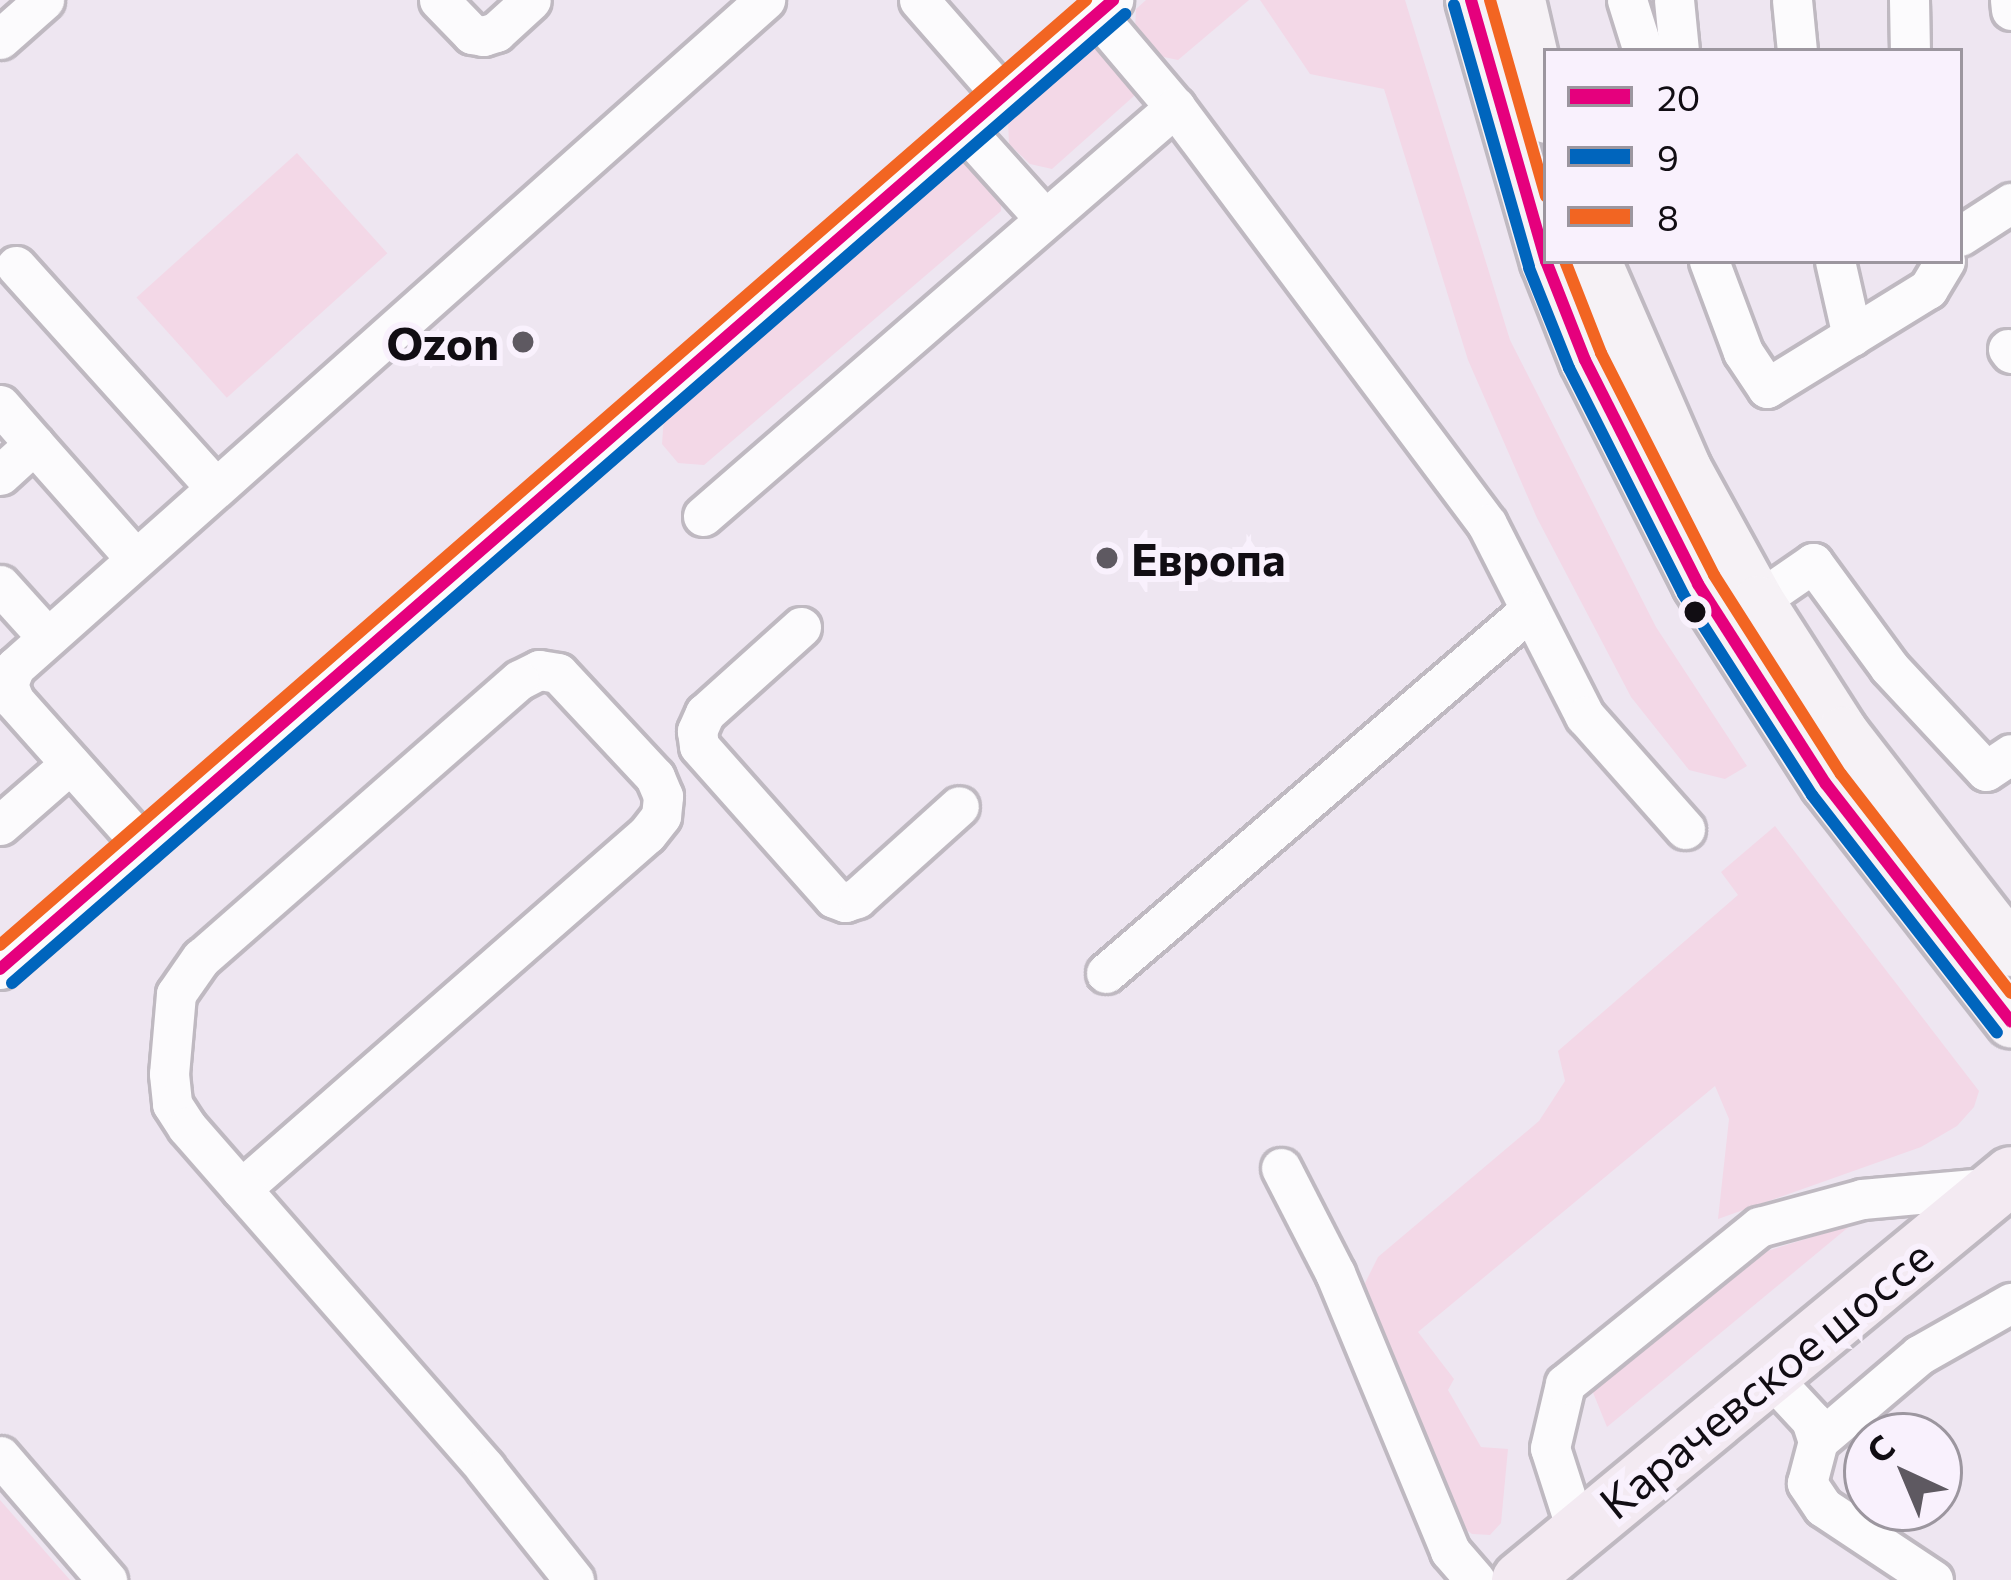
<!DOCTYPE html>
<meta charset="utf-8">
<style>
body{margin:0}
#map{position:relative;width:2011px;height:1580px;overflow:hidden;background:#eee6f1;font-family:Commissioner,sans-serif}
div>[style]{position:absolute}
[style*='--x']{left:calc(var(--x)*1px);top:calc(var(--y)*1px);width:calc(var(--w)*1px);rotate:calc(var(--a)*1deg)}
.green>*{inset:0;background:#f3d8e7;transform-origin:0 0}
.roads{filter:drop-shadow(3px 0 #bfb9c1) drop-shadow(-3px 0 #bfb9c1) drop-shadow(0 3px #bfb9c1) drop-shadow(0 -3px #bfb9c1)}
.minor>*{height:39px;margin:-19.5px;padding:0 19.5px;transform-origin:19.5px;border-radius:19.5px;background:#fcfbfd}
.major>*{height:51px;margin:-25.5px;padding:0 25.5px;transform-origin:25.5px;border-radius:25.5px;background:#f6f2f6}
.highway>*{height:57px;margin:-28.5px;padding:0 28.5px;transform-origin:28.5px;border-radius:28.5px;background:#f3eaf2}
.bus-1>*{height:12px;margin:-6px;padding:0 6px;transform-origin:6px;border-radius:6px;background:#e5007d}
.bus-2>*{height:12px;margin:-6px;padding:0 6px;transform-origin:6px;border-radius:6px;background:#0065bd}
.bus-3>*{height:12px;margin:-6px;padding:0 6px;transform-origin:6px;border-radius:6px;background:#f26522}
.dots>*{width:33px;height:33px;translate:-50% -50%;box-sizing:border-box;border:6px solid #f9f1fd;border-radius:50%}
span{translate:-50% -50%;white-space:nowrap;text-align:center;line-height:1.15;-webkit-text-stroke:12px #f9f1fd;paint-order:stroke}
.poi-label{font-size:45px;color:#110d13;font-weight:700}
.right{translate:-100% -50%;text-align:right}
.left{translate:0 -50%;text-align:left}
.street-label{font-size:45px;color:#110d13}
.legend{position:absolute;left:1543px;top:48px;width:420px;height:216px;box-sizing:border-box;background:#f9f1fd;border:3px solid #9c969f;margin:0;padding:15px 21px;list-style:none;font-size:36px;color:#110d13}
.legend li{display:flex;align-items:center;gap:24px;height:60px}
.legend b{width:60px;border:3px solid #9c969f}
.north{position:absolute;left:1843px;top:1412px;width:120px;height:120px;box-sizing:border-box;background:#f9f1fd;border:3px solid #9c969f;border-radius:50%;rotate:316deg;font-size:33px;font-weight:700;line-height:48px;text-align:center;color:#110d13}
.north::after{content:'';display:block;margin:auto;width:42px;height:54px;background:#5e5961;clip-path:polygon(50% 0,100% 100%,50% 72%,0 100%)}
</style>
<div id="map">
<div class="green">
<i style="clip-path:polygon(1146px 0,1249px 0,1178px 60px,1159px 56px,1135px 29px,1136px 9px)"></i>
<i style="clip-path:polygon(1260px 0,1405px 0,1510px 340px,1656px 627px,1747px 766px,1725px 779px,1689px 770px,1631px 697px,1537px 518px,1468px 360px,1384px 89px,1310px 74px)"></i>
<i style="clip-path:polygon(1095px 45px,1109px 50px,1135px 79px,1134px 96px,1052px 169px,1030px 164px,1009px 144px,1008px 120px)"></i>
<i style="left:297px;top:153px;width:135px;height:216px;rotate:48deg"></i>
<i style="clip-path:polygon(961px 160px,984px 169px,1002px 190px,1001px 211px,704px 465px,678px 463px,662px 444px,664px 417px)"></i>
<i style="clip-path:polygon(1775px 826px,1979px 1091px,1974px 1107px,1957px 1126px,1921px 1147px,1718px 1219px,1729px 1119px,1715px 1086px,1418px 1332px,1454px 1379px,1448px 1390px,1481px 1447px,1508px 1449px,1501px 1523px,1490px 1535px,1472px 1534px,1462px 1527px,1364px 1285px,1378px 1257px,1539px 1121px,1565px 1081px,1558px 1051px,1738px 895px,1721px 872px)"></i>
<i style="clip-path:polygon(1851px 1225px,1607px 1427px,1592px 1390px,1754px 1255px)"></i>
<i style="clip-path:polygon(0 1500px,70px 1580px,0 1580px)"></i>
</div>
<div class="roads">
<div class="minor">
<i style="--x:439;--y:0;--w:47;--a:45.9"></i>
<i style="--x:472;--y:34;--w:11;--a:10"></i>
<i style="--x:483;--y:36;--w:14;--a:-17"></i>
<i style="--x:496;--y:32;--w:47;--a:-42.4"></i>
<i style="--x:919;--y:0;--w:128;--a:48.8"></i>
<i style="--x:1627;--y:0;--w:53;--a:72.6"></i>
<i style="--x:1674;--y:0;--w:51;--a:84.4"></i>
<i style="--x:1792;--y:0;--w:51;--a:84.4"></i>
<i style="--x:1909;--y:0;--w:51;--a:88.9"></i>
<i style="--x:2010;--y:0;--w:10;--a:84"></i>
<i style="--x:1096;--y:14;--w:122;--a:49.7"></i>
<i style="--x:0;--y:39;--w:59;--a:-41.6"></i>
<i style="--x:965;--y:130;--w:118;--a:48.1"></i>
<i style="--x:1960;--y:236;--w:61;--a:-32.9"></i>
<i style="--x:1709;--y:261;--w:97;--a:69.5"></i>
<i style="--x:1743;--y:352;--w:43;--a:56.3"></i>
<i style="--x:1767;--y:388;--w:189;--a:-31.6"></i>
<i style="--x:1928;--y:289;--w:33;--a:-59"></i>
<i style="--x:1835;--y:261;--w:77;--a:77.2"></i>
<i style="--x:16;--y:266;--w:297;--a:48"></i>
<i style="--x:2008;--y:349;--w:5;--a:53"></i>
<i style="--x:0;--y:405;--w:52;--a:48.9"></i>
<i style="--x:34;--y:444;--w:46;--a:137.6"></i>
<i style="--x:34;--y:444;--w:152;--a:48.5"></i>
<i style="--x:703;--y:516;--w:625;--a:-40.91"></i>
<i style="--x:1175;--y:107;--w:521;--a:53.2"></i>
<i style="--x:1487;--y:524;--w:216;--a:63"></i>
<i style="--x:1585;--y:716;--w:151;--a:48.5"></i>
<i style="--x:0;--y:585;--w:70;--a:47.9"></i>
<i style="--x:1758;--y:601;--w:67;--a:-34.6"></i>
<i style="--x:1813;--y:563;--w:129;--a:53.8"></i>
<i style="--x:1889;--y:667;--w:142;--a:47"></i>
<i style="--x:1986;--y:771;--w:30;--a:-34"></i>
<i style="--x:801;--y:627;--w:129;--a:138.1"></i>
<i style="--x:705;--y:713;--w:20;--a:114"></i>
<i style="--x:697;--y:731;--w:15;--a:82"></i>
<i style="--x:699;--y:746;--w:203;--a:48.4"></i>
<i style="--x:834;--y:898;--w:12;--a:20"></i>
<i style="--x:845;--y:902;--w:13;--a:-18"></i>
<i style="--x:857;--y:898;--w:137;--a:-42"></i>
<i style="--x:0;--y:825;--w:93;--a:-41.1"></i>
<i style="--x:143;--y:845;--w:194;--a:-131.7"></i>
<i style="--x:14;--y:700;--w:17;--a:-111"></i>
<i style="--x:8;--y:684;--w:18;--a:-68"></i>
<i style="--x:15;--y:667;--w:1004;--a:-41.65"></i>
<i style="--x:0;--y:969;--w:1476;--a:-41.04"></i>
<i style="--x:1106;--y:973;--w:557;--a:-40.56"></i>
<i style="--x:1281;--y:1168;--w:118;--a:62.8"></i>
<i style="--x:1335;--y:1273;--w:301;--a:67.5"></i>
<i style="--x:1450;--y:1551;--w:38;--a:49"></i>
<i style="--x:241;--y:1189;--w:539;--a:-41.17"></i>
<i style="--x:647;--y:834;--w:23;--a:-52"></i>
<i style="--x:661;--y:816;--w:20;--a:-84"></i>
<i style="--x:663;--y:796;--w:21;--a:-113"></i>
<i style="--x:655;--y:777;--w:142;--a:-133"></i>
<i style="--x:558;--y:673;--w:19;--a:-171"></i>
<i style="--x:539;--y:670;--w:22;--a:153"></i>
<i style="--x:519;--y:680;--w:422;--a:138.8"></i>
<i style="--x:201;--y:958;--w:44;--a:124.8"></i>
<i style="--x:176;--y:994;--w:80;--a:95"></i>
<i style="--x:169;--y:1074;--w:30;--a:84"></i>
<i style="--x:172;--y:1104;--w:27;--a:57"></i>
<i style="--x:187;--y:1127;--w:453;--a:48.8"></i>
<i style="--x:485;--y:1468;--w:143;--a:51.5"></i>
<i style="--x:1769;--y:1375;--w:62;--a:47"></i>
<i style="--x:1811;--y:1420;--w:22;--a:72"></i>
<i style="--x:0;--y:1456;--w:164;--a:49.2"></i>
<i style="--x:1577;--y:1532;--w:88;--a:-107.8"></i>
<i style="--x:1550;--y:1448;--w:66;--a:-76.8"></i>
<i style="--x:1565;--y:1384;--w:250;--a:-39"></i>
<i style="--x:1759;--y:1227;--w:107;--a:-15.2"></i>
<i style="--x:1862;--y:1199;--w:136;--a:-5.1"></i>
<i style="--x:1933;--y:1580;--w:132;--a:-146.4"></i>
<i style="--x:1823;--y:1507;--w:29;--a:-124"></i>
<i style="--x:1807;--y:1483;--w:43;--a:-75.3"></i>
<i style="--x:1818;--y:1441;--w:133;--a:-40.4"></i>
<i style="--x:1919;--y:1355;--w:106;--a:-29.5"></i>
</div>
<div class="major">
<i style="--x:1471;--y:0;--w:272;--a:74"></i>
<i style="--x:1519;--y:0;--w:120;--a:77"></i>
<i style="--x:1546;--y:261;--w:106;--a:68.5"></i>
<i style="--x:1585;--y:360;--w:251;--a:63.2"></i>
<i style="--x:1698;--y:584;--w:237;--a:57.4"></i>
<i style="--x:1826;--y:784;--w:301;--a:52.1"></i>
<i style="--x:1595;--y:261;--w:226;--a:66.5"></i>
<i style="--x:1685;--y:468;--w:152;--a:61.2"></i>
<i style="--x:1758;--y:601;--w:156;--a:57.3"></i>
<i style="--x:1842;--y:732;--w:276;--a:52.2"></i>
</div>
<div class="highway">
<i style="--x:1520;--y:1580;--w:636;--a:-39.52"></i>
</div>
</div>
<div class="bus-1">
<i style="--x:1471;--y:0;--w:272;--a:74"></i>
<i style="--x:1546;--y:261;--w:106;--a:68.5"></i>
<i style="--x:1585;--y:360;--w:251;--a:63.2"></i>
<i style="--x:1698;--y:584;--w:237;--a:57.4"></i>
<i style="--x:1826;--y:784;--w:301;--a:52.1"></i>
<i style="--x:0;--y:969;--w:1476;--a:-41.04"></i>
</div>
<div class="bus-2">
<i style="--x:1454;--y:5;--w:272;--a:74"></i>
<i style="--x:1529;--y:268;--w:108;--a:68.2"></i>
<i style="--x:1569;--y:368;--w:253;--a:63.2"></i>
<i style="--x:1683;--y:594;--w:239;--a:57.3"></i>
<i style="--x:1812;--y:795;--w:301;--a:52.1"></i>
<i style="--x:12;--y:983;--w:1476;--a:-41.04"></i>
</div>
<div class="bus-3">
<i style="--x:1490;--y:0;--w:204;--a:74.1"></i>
<i style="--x:1565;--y:261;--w:99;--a:68.6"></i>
<i style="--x:1601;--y:353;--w:249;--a:63"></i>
<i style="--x:1714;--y:575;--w:236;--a:57.5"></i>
<i style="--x:1841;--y:774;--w:277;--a:52.2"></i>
<i style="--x:0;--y:945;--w:1440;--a:-41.03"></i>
</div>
<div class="dots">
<i style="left:523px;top:342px;background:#5e5961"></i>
<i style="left:1107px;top:558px;background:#5e5961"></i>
<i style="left:1695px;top:612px;background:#110d13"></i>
</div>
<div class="poi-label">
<span class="right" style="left:499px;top:342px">Ozon</span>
<span class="left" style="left:1131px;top:558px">Европа</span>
</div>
<div class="street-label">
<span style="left:1765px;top:1378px;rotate:-39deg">Карачевское шоссе</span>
</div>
<ul class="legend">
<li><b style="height:15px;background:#e5007d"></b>20</li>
<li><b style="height:15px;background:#0065bd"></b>9</li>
<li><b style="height:15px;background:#f26522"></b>8</li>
</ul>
<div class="north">С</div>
</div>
